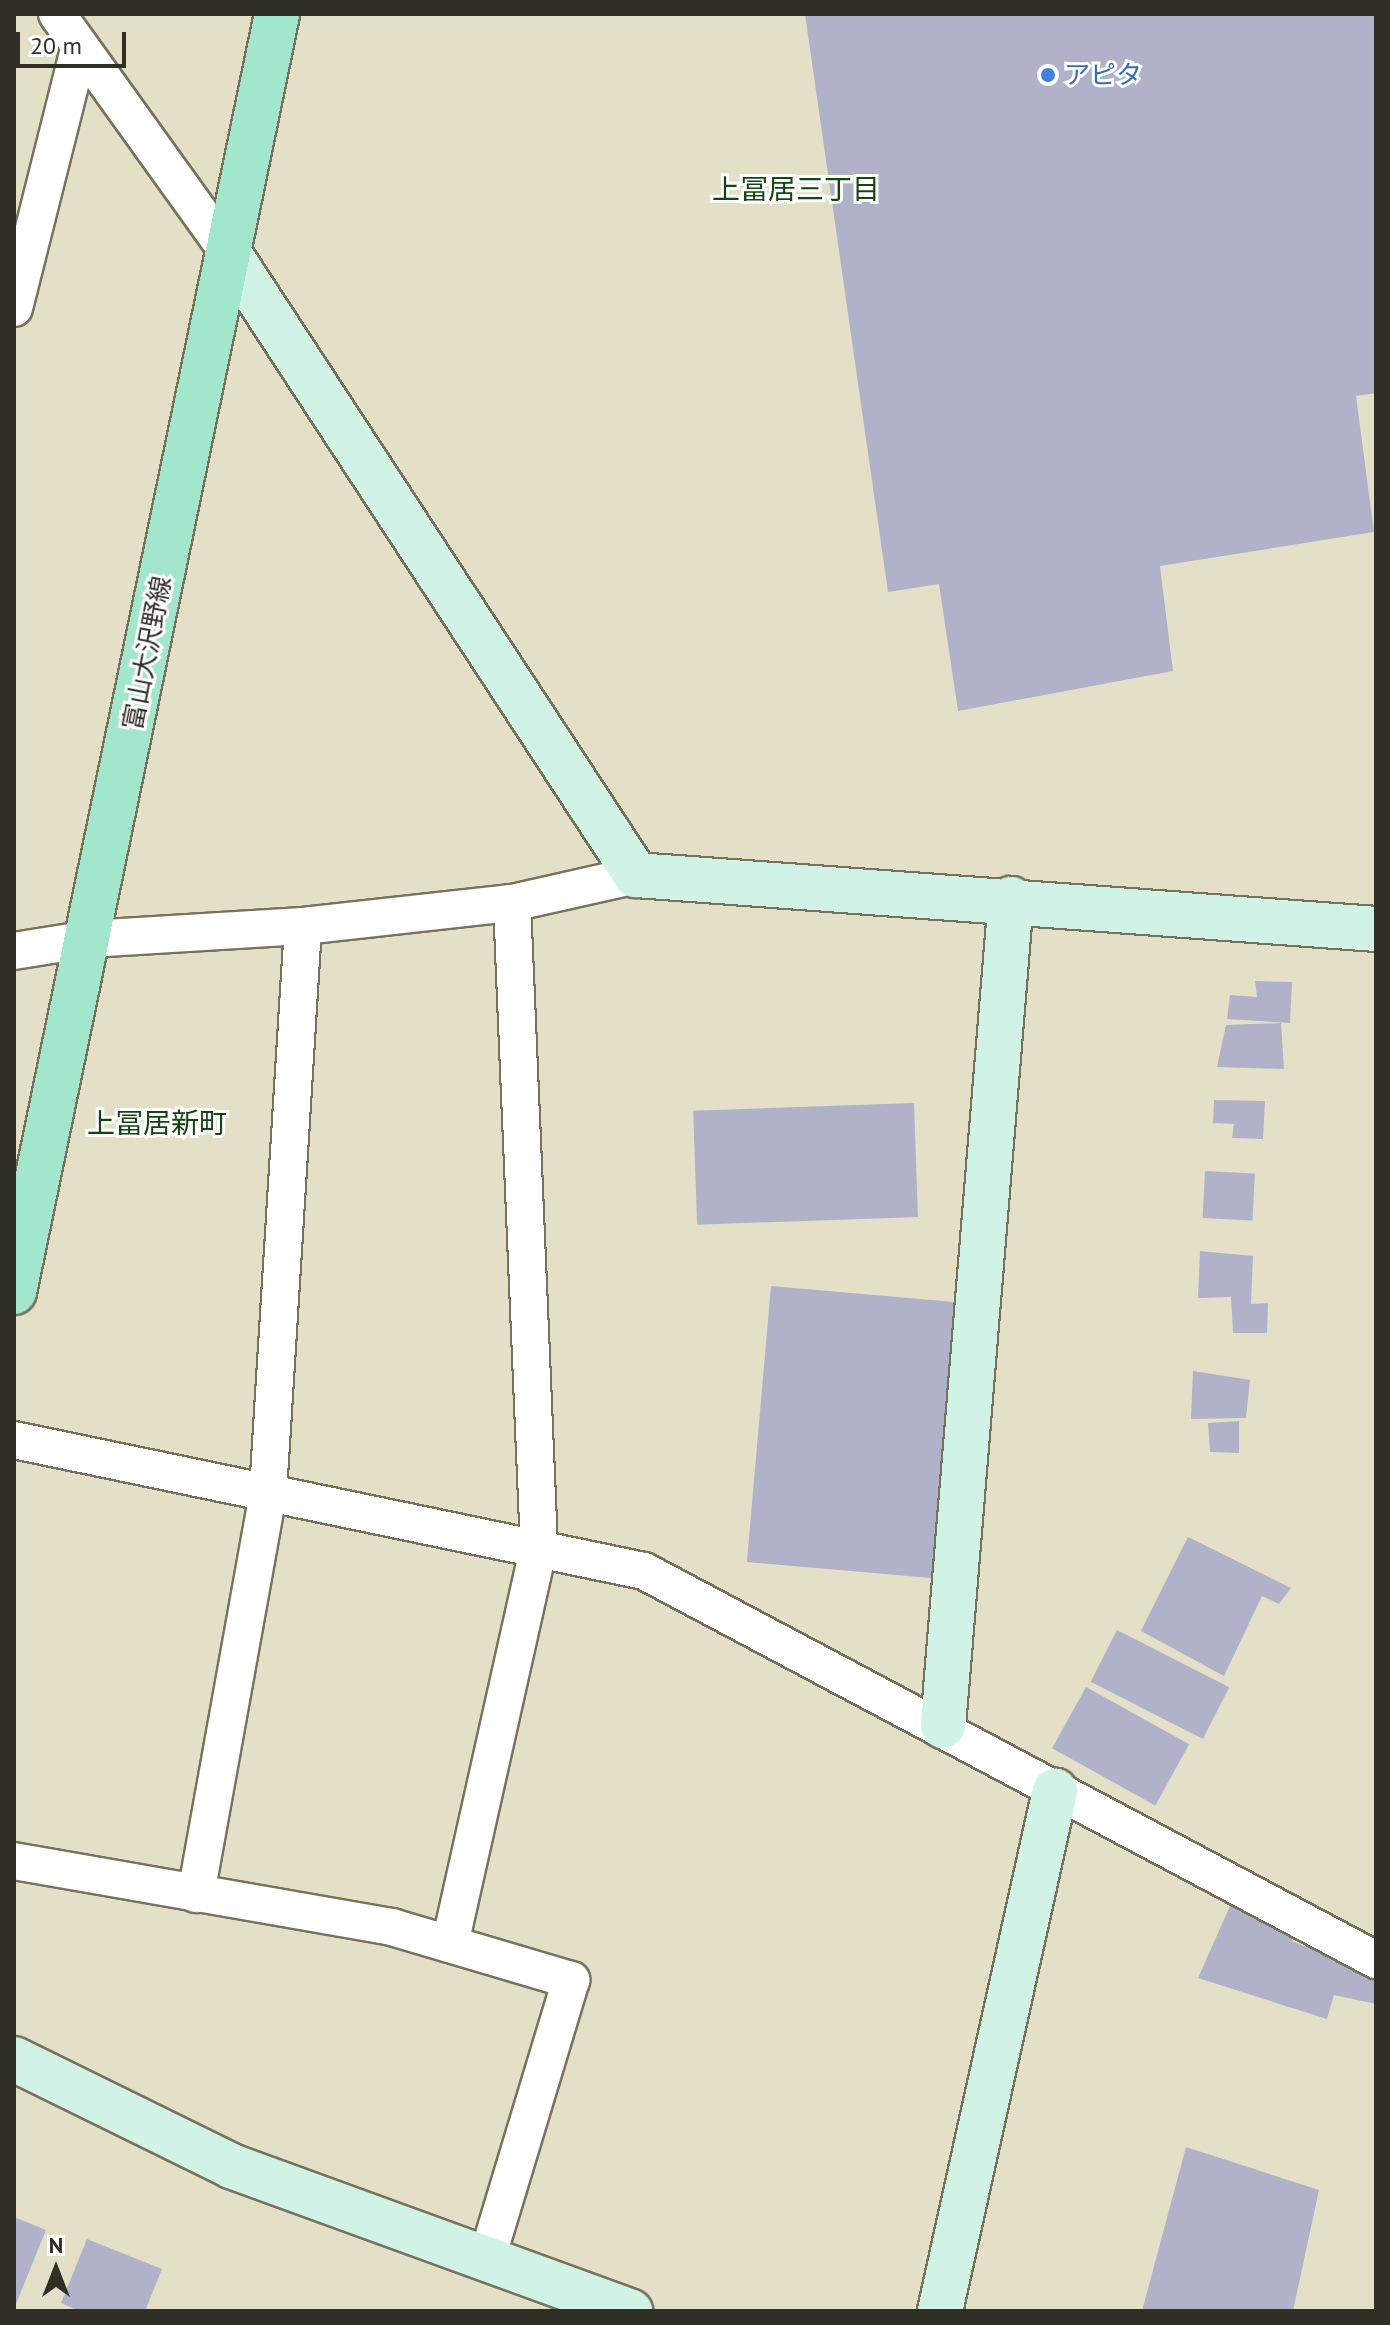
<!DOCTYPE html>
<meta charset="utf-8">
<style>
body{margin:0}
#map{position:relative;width:1390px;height:2325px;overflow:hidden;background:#e4e0c8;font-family:"PT Sans","Noto Sans JP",sans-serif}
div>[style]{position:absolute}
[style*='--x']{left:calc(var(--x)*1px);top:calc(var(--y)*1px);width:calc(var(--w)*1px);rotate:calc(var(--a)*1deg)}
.building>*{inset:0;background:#afb2c8;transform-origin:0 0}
.roads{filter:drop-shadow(2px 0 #76725d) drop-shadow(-2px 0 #76725d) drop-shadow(0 2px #76725d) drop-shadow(0 -2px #76725d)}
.street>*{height:36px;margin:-18px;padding:0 18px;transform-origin:18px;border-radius:18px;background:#fff}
.secondary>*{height:44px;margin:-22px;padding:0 22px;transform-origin:22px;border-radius:22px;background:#d0f3e5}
.primary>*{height:44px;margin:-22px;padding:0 22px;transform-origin:22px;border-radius:22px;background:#a2e6cb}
.dots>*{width:22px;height:22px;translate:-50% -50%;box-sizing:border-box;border:4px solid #fff;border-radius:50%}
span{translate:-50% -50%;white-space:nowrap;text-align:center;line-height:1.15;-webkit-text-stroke:6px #fff;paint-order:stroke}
.shop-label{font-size:26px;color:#366cbe}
.left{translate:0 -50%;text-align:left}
.street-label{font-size:26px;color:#302f26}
.neighbourhood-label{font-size:28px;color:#114610}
.frame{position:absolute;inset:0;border:16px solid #302f26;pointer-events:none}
.north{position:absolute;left:16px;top:2229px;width:80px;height:80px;-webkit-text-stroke:6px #fff;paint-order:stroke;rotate:0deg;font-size:22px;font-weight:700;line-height:32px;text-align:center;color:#302f26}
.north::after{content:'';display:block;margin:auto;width:28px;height:36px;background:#302f26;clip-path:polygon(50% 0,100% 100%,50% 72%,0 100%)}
.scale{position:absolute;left:16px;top:32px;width:110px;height:36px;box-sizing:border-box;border:4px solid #302f26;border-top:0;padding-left:10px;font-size:24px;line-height:28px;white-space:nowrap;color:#302f26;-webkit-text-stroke:6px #fff;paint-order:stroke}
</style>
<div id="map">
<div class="building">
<i style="clip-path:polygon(805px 14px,1376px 14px,1376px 393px,1356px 396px,1374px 532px,1160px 566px,1173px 671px,958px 711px,939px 584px,888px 592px)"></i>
<i style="clip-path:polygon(1255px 981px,1292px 982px,1290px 1023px,1227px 1019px,1230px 995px,1257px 997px)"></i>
<i style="clip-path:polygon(1281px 1023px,1284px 1069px,1217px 1067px,1226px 1025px)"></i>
<i style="clip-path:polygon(1214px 1100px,1265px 1101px,1263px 1139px,1232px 1138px,1234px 1124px,1213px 1123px)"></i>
<i style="left:914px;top:1103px;width:114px;height:221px;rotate:88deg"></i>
<i style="left:1205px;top:1171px;width:50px;height:47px;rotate:3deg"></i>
<i style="clip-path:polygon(1200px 1251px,1253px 1256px,1251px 1304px,1268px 1303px,1267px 1333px,1233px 1333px,1231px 1297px,1198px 1298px)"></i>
<i style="left:771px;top:1286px;width:190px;height:277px;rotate:5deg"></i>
<i style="clip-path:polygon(1193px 1371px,1250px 1380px,1246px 1418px,1191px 1419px)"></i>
<i style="clip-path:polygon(1239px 1421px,1239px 1453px,1210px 1452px,1208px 1423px)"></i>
<i style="clip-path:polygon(1188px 1537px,1291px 1588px,1279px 1604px,1262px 1596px,1224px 1676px,1141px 1631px)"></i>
<i style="left:1117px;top:1630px;width:126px;height:58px;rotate:27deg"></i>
<i style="left:1086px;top:1687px;width:118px;height:70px;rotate:29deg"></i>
<i style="clip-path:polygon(1230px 1906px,1295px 1928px,1292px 1941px,1376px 1975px,1376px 2004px,1334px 1995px,1327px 2019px,1198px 1978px)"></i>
<i style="clip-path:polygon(1186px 2147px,1319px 2190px,1293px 2311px,1142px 2311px)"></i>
<i style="clip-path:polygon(14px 2217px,46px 2230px,14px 2309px)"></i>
<i style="clip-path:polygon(87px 2239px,162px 2269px,145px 2311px,79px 2311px,61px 2303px)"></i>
</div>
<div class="roads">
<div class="street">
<i style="--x:57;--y:14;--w:293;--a:54.3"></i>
<i style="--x:14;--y:308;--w:270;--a:-75.9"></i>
<i style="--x:14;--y:951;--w:76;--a:-9.1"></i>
<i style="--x:89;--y:939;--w:214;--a:-3.5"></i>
<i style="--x:303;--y:926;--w:210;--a:-6.3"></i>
<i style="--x:512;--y:903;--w:127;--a:-12.7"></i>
<i style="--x:14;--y:1440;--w:643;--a:11.75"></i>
<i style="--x:644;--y:1571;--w:829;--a:27.99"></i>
<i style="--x:14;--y:1861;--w:384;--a:9.9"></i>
<i style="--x:392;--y:1927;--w:187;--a:16.5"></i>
<i style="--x:571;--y:1980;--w:290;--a:106.8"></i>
<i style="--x:196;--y:1894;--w:408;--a:-79.8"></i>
<i style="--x:268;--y:1492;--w:567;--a:-86.46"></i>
<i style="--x:450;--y:1944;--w:407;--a:-77.4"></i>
<i style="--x:539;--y:1547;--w:645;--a:-92.4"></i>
</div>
<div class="secondary">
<i style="--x:228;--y:252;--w:745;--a:56.78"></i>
<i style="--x:636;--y:875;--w:742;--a:4.17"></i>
<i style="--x:943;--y:1726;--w:830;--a:-85.3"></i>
<i style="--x:14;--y:2059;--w:242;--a:26.2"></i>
<i style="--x:231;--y:2166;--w:425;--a:20"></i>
<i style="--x:940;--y:2311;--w:533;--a:-77.53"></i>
</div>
<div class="primary">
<i style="--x:14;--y:1292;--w:1305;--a:-78.37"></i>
</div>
</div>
<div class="dots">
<i style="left:1048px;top:75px;background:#3f7fe0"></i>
</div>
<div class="shop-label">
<span class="left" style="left:1064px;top:75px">アピタ</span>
</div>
<div class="street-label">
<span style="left:147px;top:653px;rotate:-79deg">富山大沢野線</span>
</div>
<div class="neighbourhood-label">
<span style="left:796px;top:189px">上冨居三丁目</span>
<span style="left:157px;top:1123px">上冨居新町</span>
</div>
<div class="frame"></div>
<div class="north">N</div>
<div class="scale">20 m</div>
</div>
